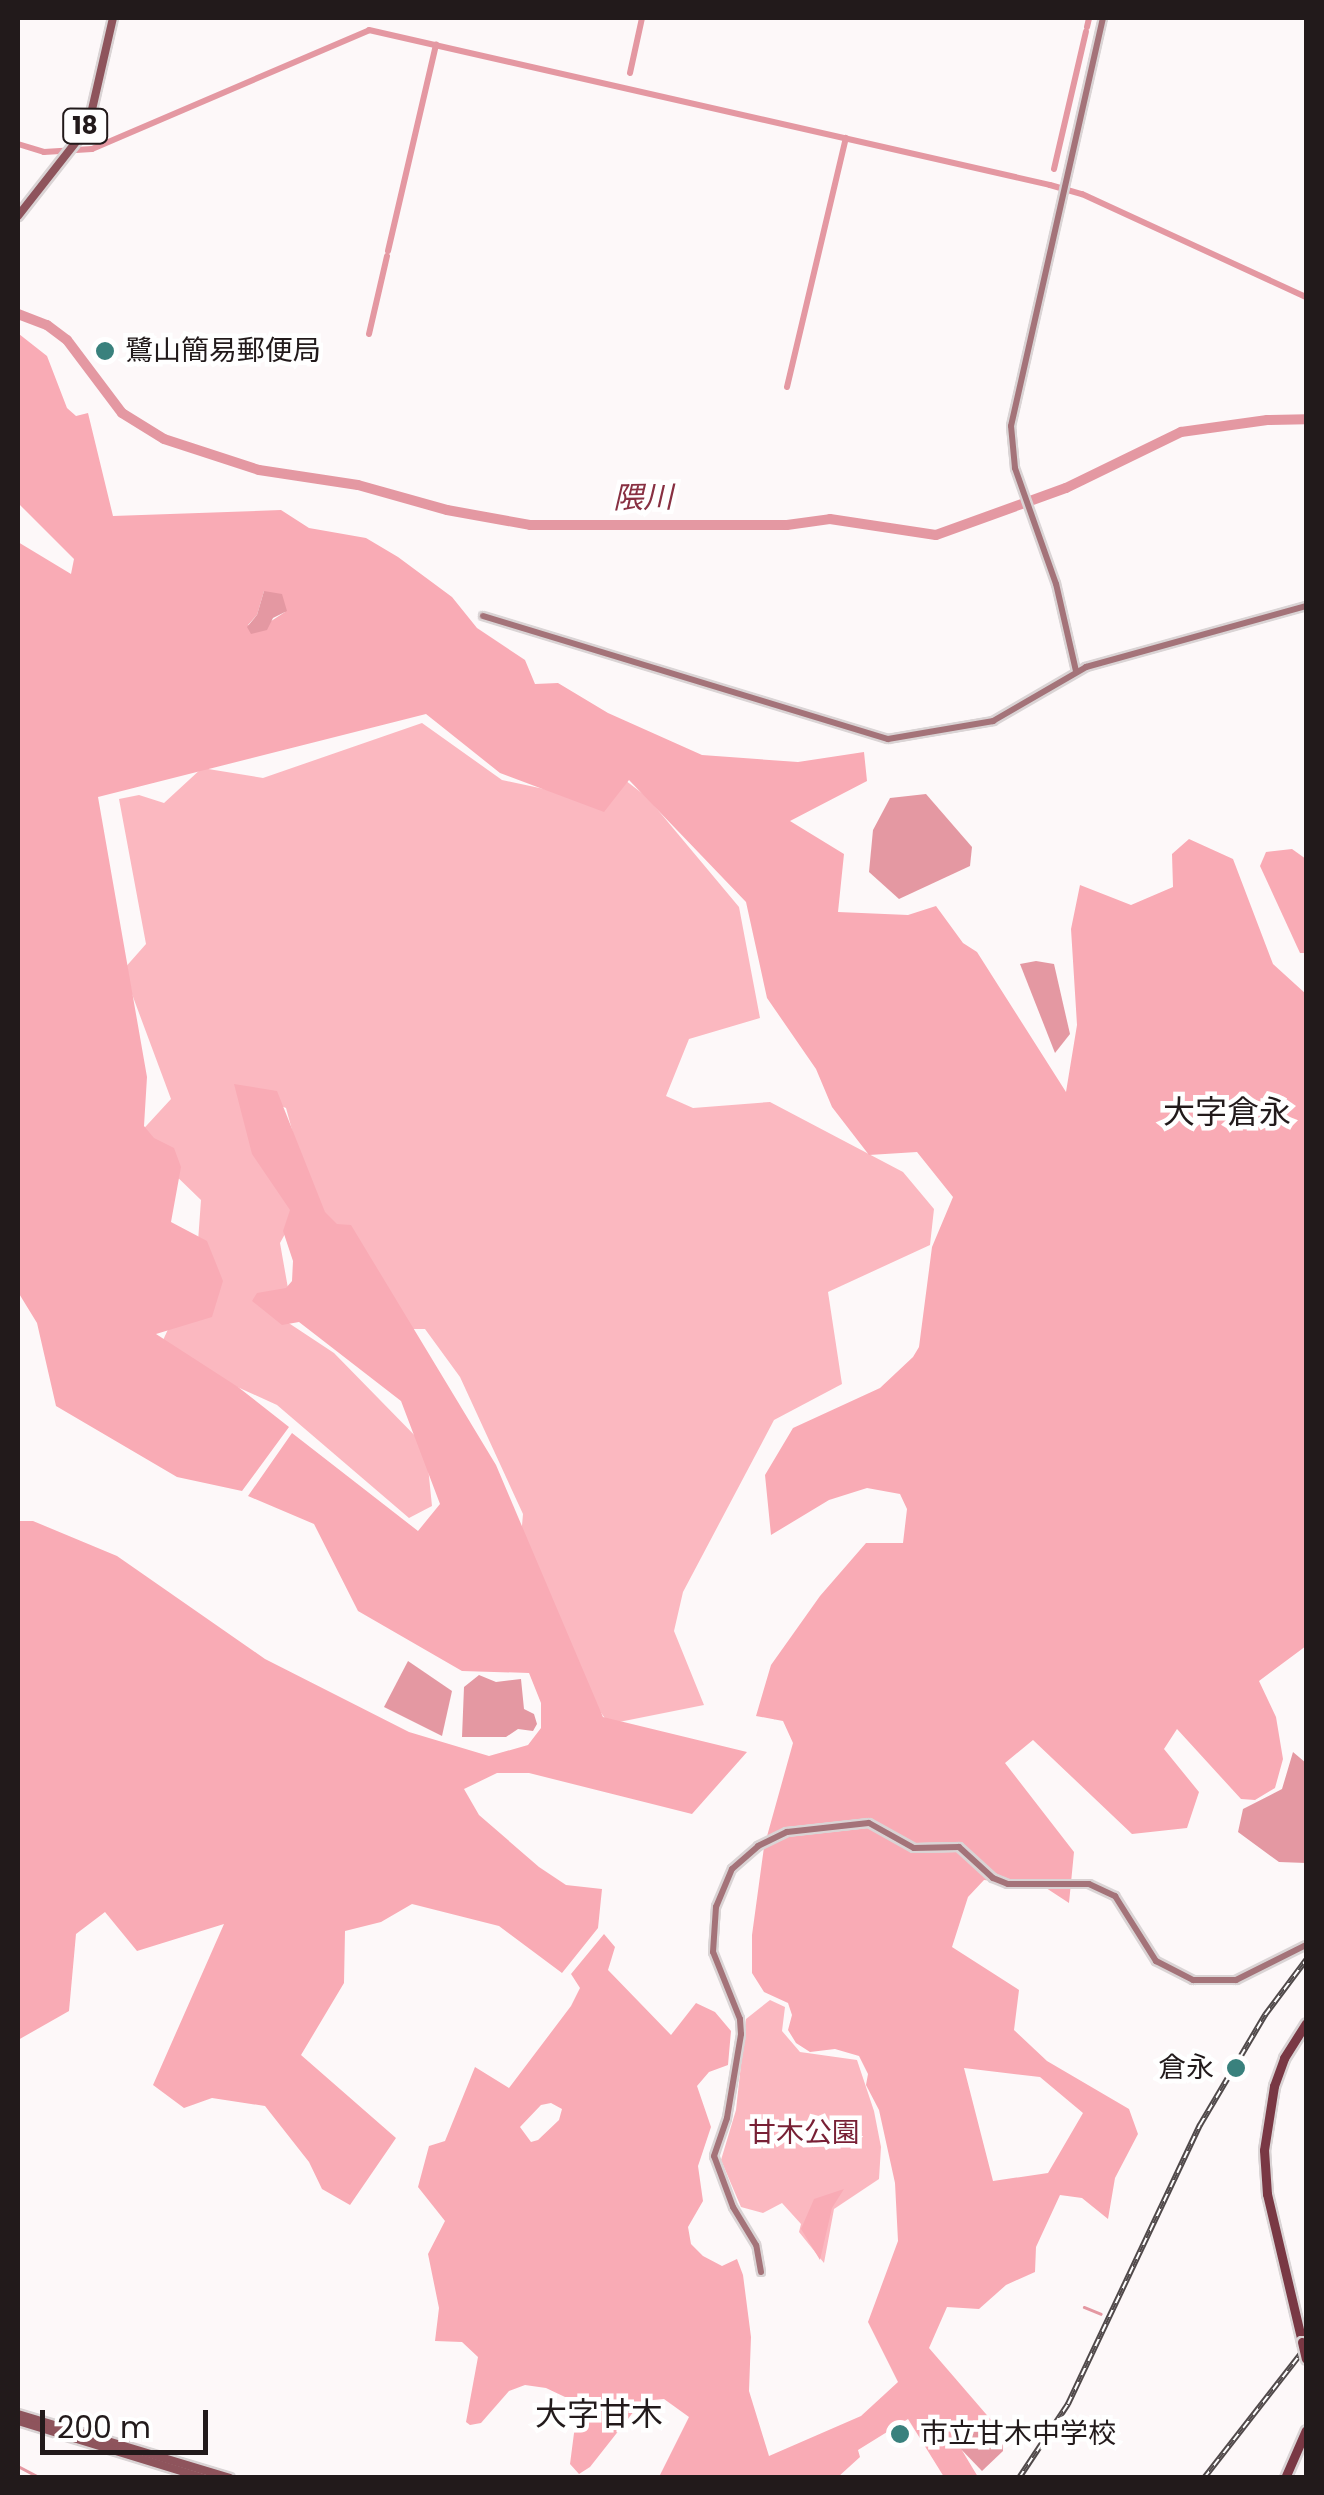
<!DOCTYPE html>
<meta charset="utf-8">
<style>
body{margin:0}
#map{position:relative;width:1324px;height:2495px;overflow:hidden;background:#fdf8f9;font-family:Poppins,"Noto Sans JP",sans-serif}
div>[style]{position:absolute}
[style*='--x']{left:calc(var(--x)*1px);top:calc(var(--y)*1px);width:calc(var(--w)*1px);rotate:calc(var(--a)*1deg)}
.green>*{inset:0;background:#fbb8c0}
.forest>*{inset:0;background:#f9abb5}
.water>*{inset:0;background:#e498a2}
.stream>*{height:2.5px;margin:-1.25px;padding:0 1.25px;transform-origin:1.25px;border-radius:1.25px;background:#e498a2}
.canal>*{height:6px;margin:-3px;padding:0 3px;transform-origin:3px;border-radius:3px;background:#e498a2}
.river>*{height:10px;margin:-5px;padding:0 5px;transform-origin:5px;border-radius:5px;background:#e498a2}
.roads{filter:drop-shadow(2px 0 #dad4d5) drop-shadow(-2px 0 #dad4d5) drop-shadow(0 2px #dad4d5) drop-shadow(0 -2px #dad4d5)}
.secondary>*{height:6px;margin:-3px;padding:0 3px;transform-origin:3px;border-radius:3px;background:#a47379}
.primary>*{height:8px;margin:-4px;padding:0 4px;transform-origin:4px;border-radius:4px;background:#8e545c}
.highway>*{height:9px;margin:-4.5px;padding:0 4.5px;transform-origin:4.5px;border-radius:4.5px;background:#793844}
.rail>*{height:6px;margin-top:-3px;transform-origin:0;background:repeating-linear-gradient(90deg,#fff 0 8px,#50494a 0 16px);box-sizing:border-box;border-block:2px solid #50494a}
.bridges{filter:drop-shadow(2px 0 #dad4d5) drop-shadow(-2px 0 #dad4d5) drop-shadow(0 2px #dad4d5) drop-shadow(0 -2px #dad4d5)}
.highway-bridge>*{height:9px;margin:-4.5px;padding:0 4.5px;transform-origin:4.5px;border-radius:4.5px;background:#793844}
.dots>*{width:28px;height:28px;translate:-50% -50%;box-sizing:border-box;border:5px solid #fff;border-radius:50%}
span{translate:-50% -50%;white-space:nowrap;text-align:center;line-height:1.15;-webkit-text-stroke:9px #fff;paint-order:stroke}
.shield-label span{padding:2px 8px;background:#fff;border:2px solid;border-radius:8px;-webkit-text-stroke-width:0}
.shield-label{font-size:25px;color:#221a1b;font-weight:700}
.poi-label{font-size:28px;color:#221a1b}
.left{translate:0 -50%;text-align:left}
.right{translate:-100% -50%;text-align:right}
.park-label{font-size:28px;color:#782035}
.water-label{font-size:30px;color:#883042;font-style:italic}
.quarter-label{font-size:32px;color:#221a1b}
.frame{position:absolute;inset:0;border:20px solid #221a1b;pointer-events:none}
.scale{position:absolute;left:40px;top:2410px;width:168px;height:45px;box-sizing:border-box;border:5px solid #221a1b;border-top:0;padding-left:12px;font-size:30px;line-height:35px;white-space:nowrap;color:#221a1b;-webkit-text-stroke:8px #fff;paint-order:stroke}
</style>
<div id="map">
<div class="green">
<i style="clip-path:polygon(422px 723px,502px 780px,600px 801px,621px 777px,647px 797px,739px 907px,760px 1018px,689px 1039px,666px 1096px,693px 1108px,770px 1102px,903px 1172px,934px 1209px,930px 1245px,828px 1292px,842px 1384px,774px 1420px,683px 1592px,674px 1631px,704px 1705px,609px 1724px,575px 1676px,518px 1572px,523px 1514px,460px 1377px,425px 1329px,379px 1329px,320px 1232px,286px 1108px,244px 1091px,295px 1216px,280px 1243px,289px 1294px,272px 1312px,334px 1353px,426px 1447px,432px 1506px,409px 1518px,277px 1405px,158px 1351px,196px 1269px,201px 1200px,136px 1137px,171px 1099px,123px 970px,146px 944px,119px 799px,139px 795px,164px 803px,202px 768px,263px 778px)"></i>
<i style="clip-path:polygon(770px 2000px,785px 2007px,782px 2031px,800px 2052px,857px 2060px,874px 2111px,881px 2147px,879px 2179px,834px 2209px,824px 2263px,799px 2232px,801px 2224px,782px 2203px,763px 2213px,741px 2207px,721px 2160px,736px 2110px,746px 2019px)"></i>
</div>
<div class="forest">
<i style="clip-path:polygon(evenodd,19px 334px,47px 356px,67px 408px,76px 416px,88px 413px,113px 516px,281px 510px,309px 528px,366px 538px,398px 557px,452px 597px,477px 628px,525px 660px,535px 684px,558px 683px,608px 713px,702px 755px,798px 762px,864px 752px,867px 781px,790px 821px,844px 854px,838px 912px,908px 915px,936px 906px,963px 943px,977px 952px,1066px 1092px,1077px 1025px,1071px 929px,1080px 885px,1131px 905px,1173px 887px,1172px 854px,1189px 839px,1233px 859px,1273px 964px,1306px 994px,1306px 1646px,1259px 1681px,1276px 1717px,1283px 1759px,1275px 1788px,1255px 1800px,1241px 1799px,1177px 1729px,1164px 1749px,1199px 1792px,1187px 1828px,1132px 1834px,1033px 1740px,1005px 1763px,1074px 1852px,1069px 1903px,1043px 1886px,984px 1880px,968px 1897px,952px 1947px,1019px 1990px,1014px 2030px,1047px 2061px,1129px 2109px,1138px 2134px,1115px 2178px,1108px 2219px,1082px 2198px,1060px 2195px,1036px 2247px,1035px 2272px,1006px 2285px,979px 2309px,947px 2307px,929px 2348px,992px 2421px,957px 2442px,978px 2477px,944px 2477px,908px 2419px,858px 2450px,860px 2457px,838px 2477px,659px 2477px,689px 2417px,664px 2399px,642px 2401px,590px 2467px,579px 2474px,570px 2464px,577px 2410px,565px 2397px,546px 2388px,525px 2385px,509px 2391px,481px 2423px,470px 2425px,466px 2422px,478px 2357px,462px 2342px,435px 2341px,439px 2308px,428px 2254px,445px 2221px,418px 2187px,429px 2146px,445px 2141px,475px 2067px,509px 2088px,571px 2006px,580px 1988px,571px 1974px,604px 1934px,615px 1947px,608px 1970px,671px 2035px,696px 2003px,715px 2012px,731px 2031px,728px 2065px,709px 2072px,697px 2086px,711px 2127px,698px 2166px,703px 2201px,688px 2227px,691px 2244px,703px 2256px,722px 2266px,737px 2259px,743px 2275px,751px 2337px,749px 2391px,769px 2456px,861px 2416px,898px 2382px,868px 2322px,898px 2241px,895px 2183px,879px 2110px,866px 2085px,868px 2074px,859px 2056px,835px 2049px,810px 2052px,796px 2043px,788px 2030px,792px 2015px,788px 2003px,764px 1992px,752px 1973px,752px 1935px,764px 1847px,793px 1743px,783px 1721px,756px 1716px,771px 1665px,820px 1596px,866px 1543px,903px 1543px,907px 1509px,900px 1494px,867px 1488px,829px 1500px,771px 1535px,765px 1475px,793px 1428px,880px 1388px,913px 1357px,919px 1347px,932px 1247px,953px 1197px,917px 1152px,869px 1155px,832px 1107px,816px 1069px,767px 998px,746px 902px,629px 780px,604px 812px,500px 773px,426px 714px,98px 797px,147px 1077px,144px 1126px,154px 1138px,174px 1148px,181px 1167px,171px 1222px,207px 1241px,223px 1281px,212px 1317px,156px 1334px,238px 1387px,289px 1427px,242px 1491px,177px 1477px,56px 1406px,37px 1323px,18px 1292px,18px 542px,71px 574px,74px 559px,18px 503px,19px 334px,264px 591px,285px 612px,259px 629px,248px 625px,257px 615px,264px 591px,19px 334px,964px 2068px,1040px 2077px,1083px 2113px,1048px 2173px,993px 2181px,964px 2068px,19px 334px,551px 2103px,562px 2109px,559px 2120px,538px 2140px,531px 2142px,520px 2127px,541px 2105px,551px 2103px)"></i>
<i style="clip-path:polygon(1292px 849px,1306px 859px,1306px 953px,1300px 953px,1260px 866px,1266px 852px)"></i>
<i style="clip-path:polygon(234px 1084px,277px 1091px,325px 1212px,337px 1224px,351px 1225px,496px 1465px,603px 1717px,747px 1752px,692px 1814px,529px 1773px,497px 1773px,464px 1789px,479px 1815px,539px 1867px,566px 1885px,602px 1889px,598px 1928px,562px 1973px,499px 1926px,412px 1904px,381px 1922px,345px 1931px,344px 1983px,301px 2055px,396px 2138px,350px 2205px,322px 2189px,309px 2162px,265px 2106px,212px 2098px,184px 2108px,153px 2085px,224px 1924px,137px 1951px,105px 1912px,76px 1934px,69px 2011px,18px 2040px,18px 1521px,33px 1521px,117px 1556px,265px 1659px,409px 1732px,489px 1756px,528px 1745px,541px 1728px,541px 1703px,529px 1673px,462px 1671px,358px 1611px,314px 1524px,248px 1496px,292px 1433px,418px 1531px,440px 1504px,401px 1401px,299px 1322px,282px 1325px,252px 1301px,257px 1293px,286px 1288px,292px 1281px,293px 1261px,283px 1231px,290px 1210px,252px 1154px)"></i>
<i style="clip-path:polygon(844px 2189px,832px 2208px,820px 2260px,801px 2229px,814px 2199px)"></i>
</div>
<div class="water">
<i style="clip-path:polygon(264px 591px,282px 594px,287px 611px,273px 618px,267px 630px,251px 634px,247px 627px,257px 615px)"></i>
<i style="clip-path:polygon(926px 794px,972px 847px,970px 866px,899px 899px,869px 872px,873px 830px,890px 798px)"></i>
<i style="clip-path:polygon(1036px 961px,1054px 964px,1070px 1034px,1055px 1053px,1020px 964px)"></i>
<i style="clip-path:polygon(408px 1661px,452px 1691px,442px 1736px,384px 1707px)"></i>
<i style="clip-path:polygon(479px 1675px,496px 1682px,521px 1679px,524px 1709px,534px 1714px,537px 1724px,533px 1731px,518px 1729px,506px 1737px,462px 1737px,464px 1687px)"></i>
<i style="clip-path:polygon(1293px 1752px,1306px 1763px,1306px 1863px,1279px 1862px,1238px 1832px,1243px 1809px,1282px 1789px)"></i>
<i style="clip-path:polygon(986px 2421px,1002px 2440px,1003px 2451px,982px 2471px,956px 2444px)"></i>
</div>
<div class="stream">
<i style="--x:1084;--y:2307;--w:18;--a:22"></i>
<i style="--x:18;--y:2466;--w:26;--a:28"></i>
</div>
<div class="canal">
<i style="--x:1087;--y:27;--w:9;--a:-77"></i>
<i style="--x:630;--y:73;--w:56;--a:-77.7"></i>
<i style="--x:18;--y:144;--w:27;--a:17"></i>
<i style="--x:44;--y:152;--w:48;--a:-3.6"></i>
<i style="--x:92;--y:149;--w:301;--a:-23.2"></i>
<i style="--x:369;--y:30;--w:698;--a:12.82"></i>
<i style="--x:1050;--y:185;--w:33;--a:16"></i>
<i style="--x:1082;--y:194;--w:247;--a:24.7"></i>
<i style="--x:1054;--y:169;--w:141;--a:-76.9"></i>
<i style="--x:388;--y:251;--w:212;--a:-76.9"></i>
<i style="--x:369;--y:334;--w:80;--a:-77"></i>
<i style="--x:787;--y:387;--w:256;--a:-76.7"></i>
</div>
<div class="river">
<i style="--x:18;--y:314;--w:31;--a:21"></i>
<i style="--x:47;--y:325;--w:25;--a:37"></i>
<i style="--x:67;--y:340;--w:91;--a:53"></i>
<i style="--x:122;--y:413;--w:49;--a:31.8"></i>
<i style="--x:164;--y:439;--w:100;--a:18.1"></i>
<i style="--x:259;--y:470;--w:100;--a:8.6"></i>
<i style="--x:358;--y:485;--w:92;--a:15.7"></i>
<i style="--x:447;--y:510;--w:84;--a:10.2"></i>
<i style="--x:530;--y:525;--w:257;--a:0"></i>
<i style="--x:787;--y:525;--w:43;--a:-7.9"></i>
<i style="--x:830;--y:519;--w:107;--a:8.6"></i>
<i style="--x:936;--y:535;--w:138;--a:-19.9"></i>
<i style="--x:1066;--y:488;--w:128;--a:-26"></i>
<i style="--x:1181;--y:432;--w:87;--a:-7.9"></i>
<i style="--x:1267;--y:420;--w:39;--a:-1"></i>
</div>
<div class="roads">
<div class="secondary">
<i style="--x:483;--y:616;--w:423;--a:16.9"></i>
<i style="--x:888;--y:739;--w:107;--a:-9.7"></i>
<i style="--x:993;--y:721;--w:108;--a:-30.1"></i>
<i style="--x:1086;--y:667;--w:228;--a:-15.5"></i>
<i style="--x:1076;--y:671;--w:89;--a:-102.9"></i>
<i style="--x:1056;--y:584;--w:123;--a:-109.5"></i>
<i style="--x:1015;--y:468;--w:42;--a:-95.4"></i>
<i style="--x:1011;--y:426;--w:418;--a:-77.3"></i>
<i style="--x:761;--y:2272;--w:27;--a:-100"></i>
<i style="--x:756;--y:2245;--w:44;--a:-121.2"></i>
<i style="--x:733;--y:2207;--w:54;--a:-110.4"></i>
<i style="--x:714;--y:2156;--w:40;--a:-71.1"></i>
<i style="--x:727;--y:2118;--w:85;--a:-80.5"></i>
<i style="--x:741;--y:2034;--w:15;--a:-94"></i>
<i style="--x:740;--y:2019;--w:72;--a:-111.9"></i>
<i style="--x:713;--y:1952;--w:45;--a:-86.2"></i>
<i style="--x:716;--y:1907;--w:41;--a:-67.2"></i>
<i style="--x:732;--y:1869;--w:35;--a:-41"></i>
<i style="--x:758;--y:1846;--w:32;--a:-26"></i>
<i style="--x:787;--y:1832;--w:82;--a:-6.3"></i>
<i style="--x:869;--y:1823;--w:51;--a:29.1"></i>
<i style="--x:914;--y:1848;--w:45;--a:-1.3"></i>
<i style="--x:959;--y:1847;--w:46;--a:42.4"></i>
<i style="--x:993;--y:1878;--w:16;--a:22"></i>
<i style="--x:1008;--y:1884;--w:81;--a:0"></i>
<i style="--x:1089;--y:1884;--w:29;--a:25"></i>
<i style="--x:1115;--y:1896;--w:77;--a:57.8"></i>
<i style="--x:1156;--y:1961;--w:42;--a:27.2"></i>
<i style="--x:1193;--y:1980;--w:43;--a:0"></i>
<i style="--x:1236;--y:1980;--w:78;--a:-26.6"></i>
</div>
<div class="primary">
<i style="--x:18;--y:216;--w:100;--a:-51.9"></i>
<i style="--x:80;--y:137;--w:25;--a:-64"></i>
<i style="--x:91;--y:114;--w:98;--a:-77.1"></i>
<i style="--x:18;--y:2414;--w:221;--a:16.8"></i>
<i style="--x:18;--y:2421;--w:194;--a:17.1"></i>
</div>
<div class="highway">
<i style="--x:1302;--y:2342;--w:152;--a:-103.3"></i>
<i style="--x:1267;--y:2194;--w:44;--a:-93.9"></i>
<i style="--x:1264;--y:2150;--w:65;--a:-81.1"></i>
<i style="--x:1274;--y:2086;--w:30;--a:-70"></i>
<i style="--x:1284;--y:2058;--w:41;--a:-57.8"></i>
<i style="--x:1285;--y:2478;--w:52;--a:-66.4"></i>
</div>
</div>
<div class="rail">
<i style="--x:1019;--y:2478;--w:89;--a:-56.5"></i>
<i style="--x:1068;--y:2404;--w:309;--a:-64.7"></i>
<i style="--x:1200;--y:2125;--w:128;--a:-59.4"></i>
<i style="--x:1265;--y:2015;--w:69;--a:-53.3"></i>
<i style="--x:1204;--y:2478;--w:166;--a:-52.1"></i>
</div>
<div class="bridges">
<div class="highway-bridge">
<i style="--x:1302;--y:2342;--w:17;--a:77"></i>
</div>
</div>
<div class="dots">
<i style="left:105px;top:351px;background:#39817d"></i>
<i style="left:1236px;top:2068px;background:#39817d"></i>
<i style="left:900px;top:2434px;background:#39817d"></i>
</div>
<div class="shield-label">
<span style="left:85px;top:126px">18</span>
</div>
<div class="poi-label">
<span class="left" style="left:125px;top:351px">鷺山簡易郵便局</span>
<span class="right" style="left:1214px;top:2068px">倉永</span>
<span class="left" style="left:920px;top:2434px">市立甘木中学校</span>
</div>
<div class="park-label">
<span style="left:804px;top:2133px">甘木公園</span>
</div>
<div class="water-label">
<span style="left:643px;top:498px;rotate:-1deg">隈川</span>
</div>
<div class="quarter-label">
<span style="left:1227px;top:1112px">大字倉永</span>
<span style="left:599px;top:2414px">大字甘木</span>
</div>
<div class="frame"></div>
<div class="scale">200 m</div>
</div>
